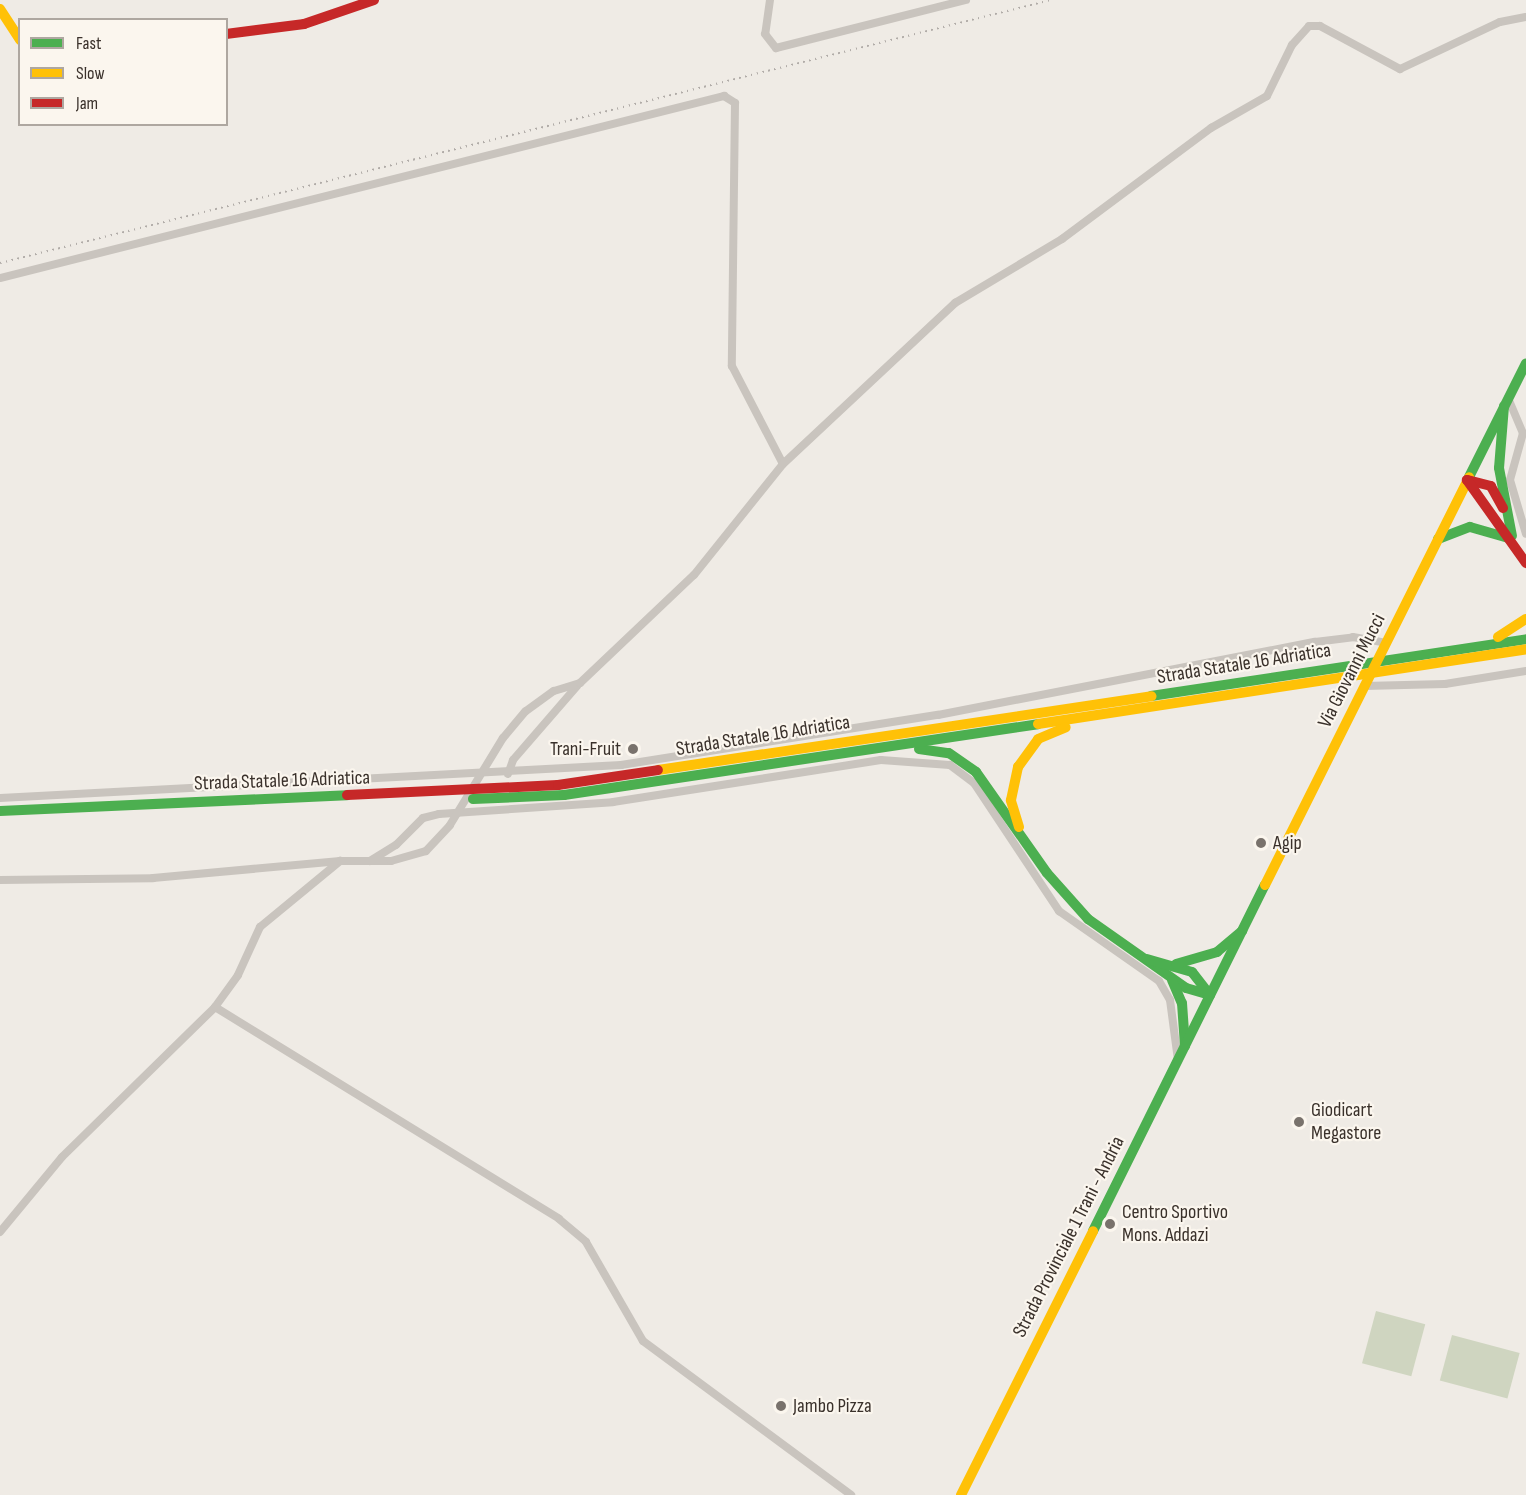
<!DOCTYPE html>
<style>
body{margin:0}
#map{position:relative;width:1526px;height:1495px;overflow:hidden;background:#efebe5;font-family:"Sofia Sans Condensed",sans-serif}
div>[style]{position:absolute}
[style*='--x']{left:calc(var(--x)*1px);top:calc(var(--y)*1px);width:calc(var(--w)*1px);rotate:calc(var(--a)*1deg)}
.green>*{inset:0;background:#cfd5c0;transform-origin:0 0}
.street>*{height:8px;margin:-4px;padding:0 4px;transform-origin:4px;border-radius:4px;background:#c9c4be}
.fast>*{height:10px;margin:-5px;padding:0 5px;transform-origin:5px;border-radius:5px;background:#4caf50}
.slow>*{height:10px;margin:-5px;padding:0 5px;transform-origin:5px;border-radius:5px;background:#ffc107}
.jam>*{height:10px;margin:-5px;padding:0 5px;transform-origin:5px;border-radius:5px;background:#c62828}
.rail>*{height:2px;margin-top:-1px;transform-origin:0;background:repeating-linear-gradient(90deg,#b1aca8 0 1.5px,transparent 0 6px)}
.dots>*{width:16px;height:16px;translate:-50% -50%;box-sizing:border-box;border:3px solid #fbf6ee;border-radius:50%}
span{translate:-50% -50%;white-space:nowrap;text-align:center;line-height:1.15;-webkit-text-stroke:4.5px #fbf6ee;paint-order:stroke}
.street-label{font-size:20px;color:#3a312b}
.poi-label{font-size:20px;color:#3a312b}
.right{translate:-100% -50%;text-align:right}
.left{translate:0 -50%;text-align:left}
.legend{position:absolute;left:18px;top:18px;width:210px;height:108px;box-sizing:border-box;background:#fbf6ee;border:2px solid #aea7a0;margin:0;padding:8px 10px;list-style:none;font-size:18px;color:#3a312b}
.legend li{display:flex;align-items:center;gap:12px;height:30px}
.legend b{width:30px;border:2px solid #aea7a0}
</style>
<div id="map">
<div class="green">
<i style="left:1376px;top:1311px;width:51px;height:54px;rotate:15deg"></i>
<i style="left:1452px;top:1335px;width:70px;height:47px;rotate:15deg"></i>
</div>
<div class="street">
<i style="--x:770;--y:0;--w:34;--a:98"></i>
<i style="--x:765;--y:34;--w:18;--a:52"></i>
<i style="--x:776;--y:48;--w:196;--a:-14.2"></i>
<i style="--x:0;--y:278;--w:747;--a:-14.11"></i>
<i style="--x:724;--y:96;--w:13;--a:32"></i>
<i style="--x:735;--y:103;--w:263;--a:90.7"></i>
<i style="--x:732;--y:366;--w:110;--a:62.5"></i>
<i style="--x:1508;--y:398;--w:38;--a:67"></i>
<i style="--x:1523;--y:433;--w:49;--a:105.5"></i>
<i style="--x:1510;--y:480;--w:56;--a:73.5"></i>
<i style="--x:1364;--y:686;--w:81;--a:-1.4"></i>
<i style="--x:1445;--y:684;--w:82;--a:-9.1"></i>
<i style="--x:508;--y:774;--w:15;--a:-70"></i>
<i style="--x:513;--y:760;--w:98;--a:-49.1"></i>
<i style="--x:0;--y:798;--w:622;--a:-3.04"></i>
<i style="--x:621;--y:765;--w:321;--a:-9"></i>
<i style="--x:938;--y:715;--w:384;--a:-11"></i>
<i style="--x:1315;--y:642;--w:38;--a:-7"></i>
<i style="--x:1353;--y:637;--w:34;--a:10"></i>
<i style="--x:370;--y:861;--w:31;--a:-32"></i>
<i style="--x:396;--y:845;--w:38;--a:-45"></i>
<i style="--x:423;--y:818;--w:16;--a:-14"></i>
<i style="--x:439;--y:814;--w:174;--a:-3.9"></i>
<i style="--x:613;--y:802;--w:271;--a:-8.9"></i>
<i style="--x:881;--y:760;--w:69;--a:4.1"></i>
<i style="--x:950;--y:765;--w:30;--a:37"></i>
<i style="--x:974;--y:783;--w:154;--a:56.4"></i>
<i style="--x:1059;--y:911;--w:122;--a:35"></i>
<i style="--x:1159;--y:981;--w:22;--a:60"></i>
<i style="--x:1170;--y:1000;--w:61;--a:82.4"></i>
<i style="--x:0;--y:880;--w:153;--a:-0.7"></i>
<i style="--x:153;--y:878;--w:188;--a:-5.2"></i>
<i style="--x:215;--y:1007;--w:404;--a:31.6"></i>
<i style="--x:559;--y:1219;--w:35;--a:40"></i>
<i style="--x:586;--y:1242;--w:114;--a:60.1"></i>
<i style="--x:643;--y:1341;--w:259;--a:36.5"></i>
<i style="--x:0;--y:1232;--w:97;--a:-50.4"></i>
<i style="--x:62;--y:1157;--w:214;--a:-44.4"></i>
<i style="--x:215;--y:1007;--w:39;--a:-54"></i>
<i style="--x:238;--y:975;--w:53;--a:-65.4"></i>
<i style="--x:260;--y:927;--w:104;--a:-39.5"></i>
<i style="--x:340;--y:861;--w:51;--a:0"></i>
<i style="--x:391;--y:861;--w:36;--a:-16"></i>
<i style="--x:426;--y:851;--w:35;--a:-47"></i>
<i style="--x:450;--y:825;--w:102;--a:-58.7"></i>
<i style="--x:503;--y:738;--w:35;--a:-50"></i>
<i style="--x:526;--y:711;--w:34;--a:-36"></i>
<i style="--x:554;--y:691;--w:27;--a:-17"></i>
<i style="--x:580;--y:683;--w:157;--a:-43.5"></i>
<i style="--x:694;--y:575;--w:142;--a:-51.3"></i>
<i style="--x:783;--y:464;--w:236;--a:-43.1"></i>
<i style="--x:955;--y:303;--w:125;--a:-30.9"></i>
<i style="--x:1062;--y:239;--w:186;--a:-36.7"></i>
<i style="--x:1211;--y:128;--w:64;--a:-29.7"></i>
<i style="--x:1267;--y:96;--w:57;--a:-63.9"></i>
<i style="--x:1292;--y:45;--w:25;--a:-48"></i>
<i style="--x:1309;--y:26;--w:11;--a:0"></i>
<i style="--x:1320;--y:26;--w:91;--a:28.3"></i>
<i style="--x:1400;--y:69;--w:110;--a:-25.2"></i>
<i style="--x:1500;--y:22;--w:26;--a:-11"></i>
</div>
<div class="fast">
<i style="--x:1504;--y:406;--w:62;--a:94.6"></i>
<i style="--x:1499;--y:468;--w:69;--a:79.2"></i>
<i style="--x:1469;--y:477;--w:127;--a:-63.4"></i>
<i style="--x:1438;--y:539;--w:34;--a:-21"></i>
<i style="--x:1470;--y:527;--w:40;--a:16"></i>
<i style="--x:1151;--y:696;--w:379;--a:-8.6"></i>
<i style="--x:919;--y:749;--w:30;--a:8"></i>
<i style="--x:949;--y:753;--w:33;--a:35"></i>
<i style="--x:976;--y:772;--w:123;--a:54.9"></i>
<i style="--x:1047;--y:873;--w:62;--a:48.3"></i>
<i style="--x:1088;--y:919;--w:120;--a:35.1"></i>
<i style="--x:1186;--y:988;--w:25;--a:16"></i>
<i style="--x:1210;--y:995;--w:29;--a:-128"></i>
<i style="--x:1192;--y:972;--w:47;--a:-163.9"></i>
<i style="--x:473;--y:799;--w:91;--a:-2.5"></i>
<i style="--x:564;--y:795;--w:479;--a:-8.5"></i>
<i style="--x:0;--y:811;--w:347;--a:-2.6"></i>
<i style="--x:1176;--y:964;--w:43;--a:-16.3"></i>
<i style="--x:1217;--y:952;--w:33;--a:-40"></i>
<i style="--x:1172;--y:980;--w:25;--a:67"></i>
<i style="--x:1182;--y:1003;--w:43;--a:86"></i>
<i style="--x:1093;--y:1231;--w:386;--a:-63.6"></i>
</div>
<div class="slow">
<i style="--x:0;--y:9;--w:37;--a:57"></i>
<i style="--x:1498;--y:637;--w:33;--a:-33"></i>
<i style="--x:1038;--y:724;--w:494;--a:-8.7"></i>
<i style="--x:658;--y:770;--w:499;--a:-8.5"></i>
<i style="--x:1019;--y:827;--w:28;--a:-107"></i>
<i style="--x:1011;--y:800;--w:34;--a:-78"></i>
<i style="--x:1018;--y:767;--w:34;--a:-54"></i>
<i style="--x:1038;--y:739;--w:30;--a:-23"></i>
<i style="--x:1265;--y:885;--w:456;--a:-63.4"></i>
<i style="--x:961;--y:1495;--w:295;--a:-63.4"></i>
</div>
<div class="jam">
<i style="--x:226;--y:34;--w:79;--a:-7.3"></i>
<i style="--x:304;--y:24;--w:74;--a:-18.9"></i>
<i style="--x:1503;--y:508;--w:25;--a:-119"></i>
<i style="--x:1491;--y:486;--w:25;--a:-166"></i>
<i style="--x:1467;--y:480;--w:102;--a:54.6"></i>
<i style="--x:347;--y:795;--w:211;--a:-2.7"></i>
<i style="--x:558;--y:785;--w:101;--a:-8.5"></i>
</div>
<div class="rail">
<i style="--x:0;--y:263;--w:1083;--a:-14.05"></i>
</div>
<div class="dots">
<i style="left:633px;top:749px;background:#79726c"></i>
<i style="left:1261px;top:843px;background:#79726c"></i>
<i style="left:1299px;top:1122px;background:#79726c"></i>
<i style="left:1110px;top:1224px;background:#79726c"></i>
<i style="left:781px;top:1406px;background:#79726c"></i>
</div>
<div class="street-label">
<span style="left:1244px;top:664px;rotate:-9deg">Strada Statale 16 Adriatica</span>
<span style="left:1352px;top:671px;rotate:-63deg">Via Giovanni Mucci</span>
<span style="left:763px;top:736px;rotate:-9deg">Strada Statale 16 Adriatica</span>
<span style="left:282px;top:781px;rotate:-2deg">Strada Statale 16 Adriatica</span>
<span style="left:1069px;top:1237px;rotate:-63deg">Strada Provinciale 1 Trani - Andria</span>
</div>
<div class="poi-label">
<span class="right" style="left:621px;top:749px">Trani-Fruit</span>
<span class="left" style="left:1273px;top:843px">Agip</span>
<span class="left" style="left:1311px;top:1122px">Giodicart<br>Megastore</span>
<span class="left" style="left:1122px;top:1224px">Centro Sportivo<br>Mons. Addazi</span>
<span class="left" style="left:793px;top:1406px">Jambo Pizza</span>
</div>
<ul class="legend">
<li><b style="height:8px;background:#4caf50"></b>Fast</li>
<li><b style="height:8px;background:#ffc107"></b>Slow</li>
<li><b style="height:8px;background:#c62828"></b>Jam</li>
</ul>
</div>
